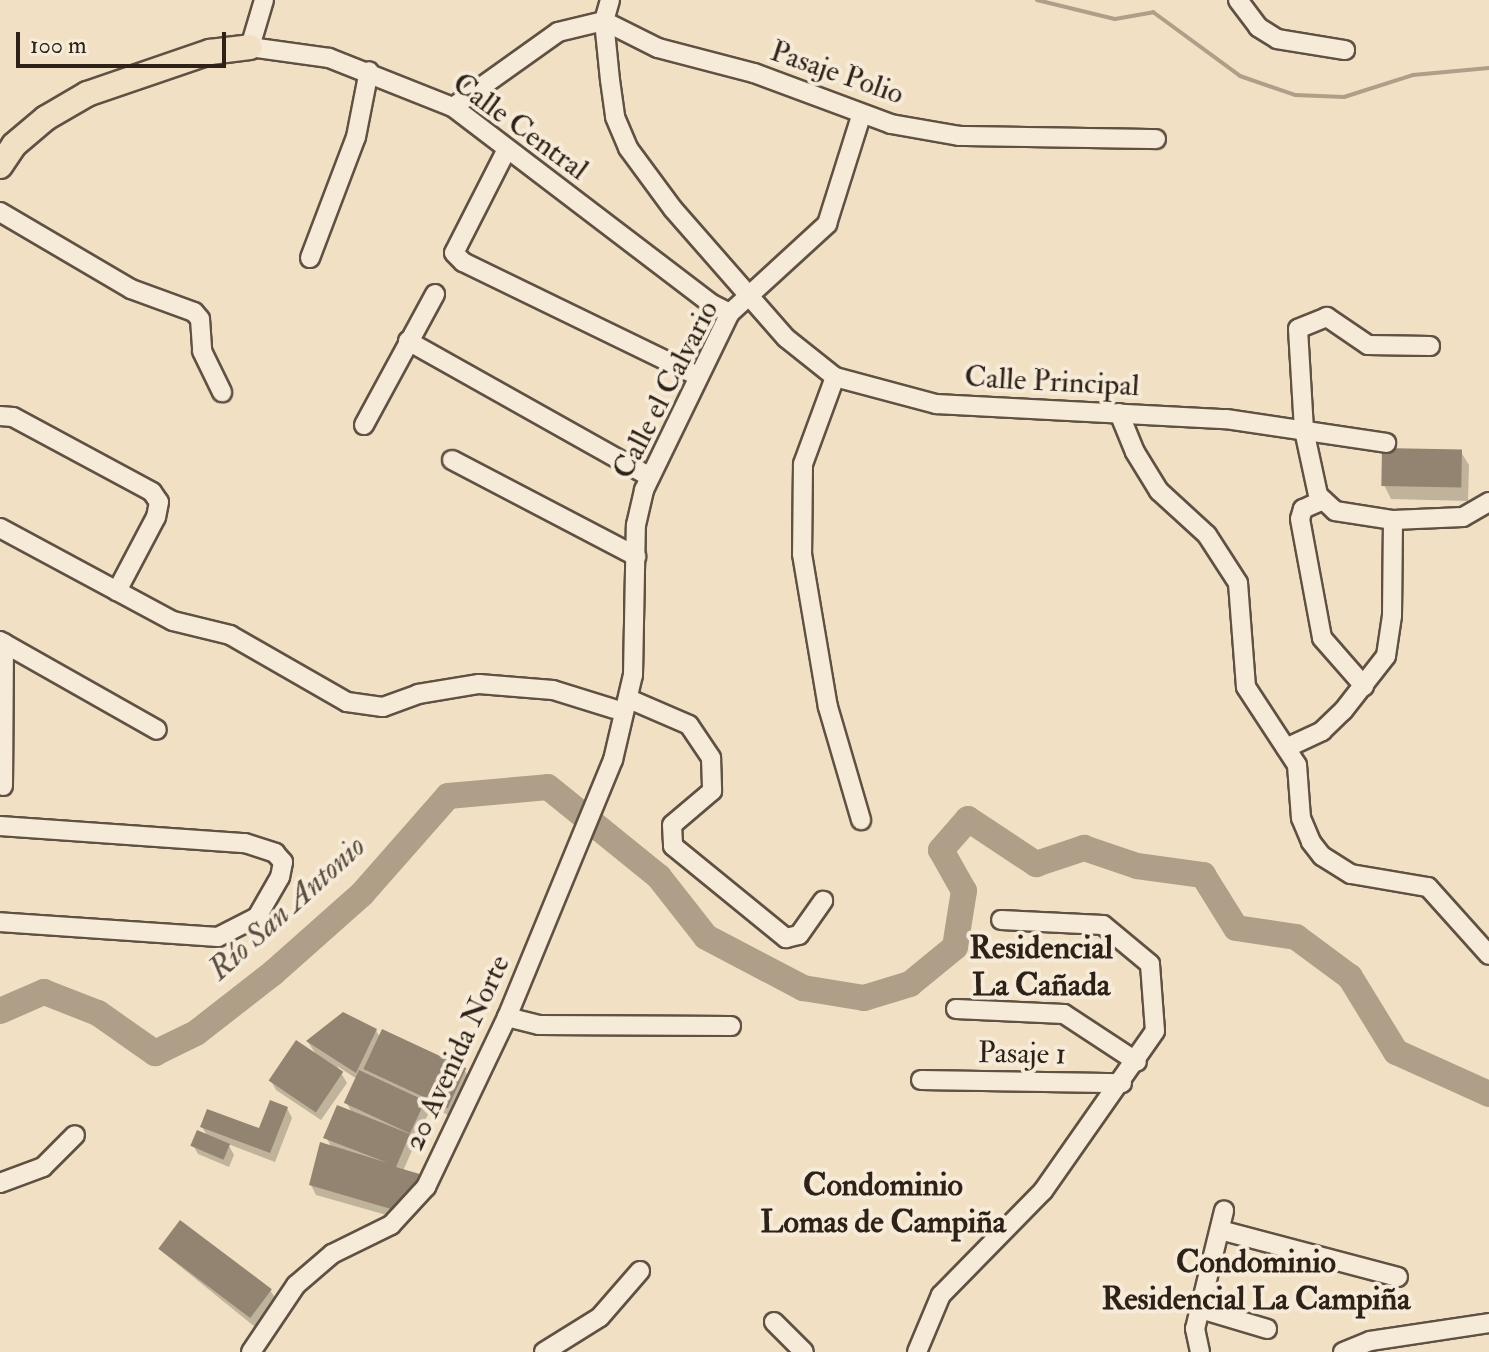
<!DOCTYPE html>
<meta charset="utf-8">
<style>
body{margin:0}
#map{position:relative;width:1489px;height:1352px;overflow:hidden;background:#f1e0c3;font-family:"IM FELL Double Pica",serif}
div>[style]{position:absolute}
[style*='--x']{left:calc(var(--x)*1px);top:calc(var(--y)*1px);width:calc(var(--w)*1px);rotate:calc(var(--a)*1deg)}
.shadow>*{inset:0;background:#0003}
.stream>*{height:4px;margin:-2px;padding:0 2px;transform-origin:2px;border-radius:2px;background:#af9f89}
.river>*{height:26px;margin:-13px;padding:0 13px;transform-origin:13px;border-radius:13px;background:#af9f89}
.building>*{inset:0;background:#938471;transform-origin:0 0}
.roads{filter:drop-shadow(2px 0 #5f5143) drop-shadow(-2px 0 #5f5143) drop-shadow(0 2px #5f5143) drop-shadow(0 -2px #5f5143)}
.minor>*{height:18px;margin:-9px;padding:0 9px;transform-origin:9px;border-radius:9px;background:#f6ebd8}
.major>*{height:24px;margin:-12px;padding:0 12px;transform-origin:12px;border-radius:12px;background:#f1e0c3}
span{translate:-50% -50%;white-space:nowrap;text-align:center;line-height:1.15;-webkit-text-stroke:8px #f6ebd8;paint-order:stroke}
.street-label{font-size:30px;color:#2e2118}
.water-label{font-size:32px;color:#5b4d40;font-style:italic}
.neighbourhood-label{font-size:32px;color:#2e2118;font-weight:700}
.scale{position:absolute;left:16px;top:32px;width:210px;height:36px;box-sizing:border-box;border:4px solid #2e2118;border-top:0;padding-left:10px;font-size:24px;line-height:28px;white-space:nowrap;color:#2e2118;-webkit-text-stroke:6px #f6ebd8;paint-order:stroke}
</style>
<div id="map">
<div class="shadow">
<i style="clip-path:polygon(1461px 452px,1469px 465px,1468px 501px,1391px 499px,1384px 485px)"></i>
<i style="clip-path:polygon(376px 1030px,380px 1038px,465px 1071px,470px 1081px,452px 1117px,424px 1103px,429px 1112px,403px 1171px,422px 1177px,397px 1218px,316px 1195px,311px 1185px,332px 1148px,326px 1137px,352px 1113px,346px 1102px,357px 1079px,337px 1066px,347px 1083px,321px 1120px,276px 1090px,271px 1081px,317px 1056px,308px 1042px)"></i>
<i style="clip-path:polygon(287px 1108px,292px 1118px,275px 1162px,228px 1144px,234px 1155px,229px 1167px,198px 1154px,193px 1145px,208px 1137px,202px 1127px,260px 1131px)"></i>
<i style="clip-path:polygon(160px 1250px,270px 1290px,276px 1299px,255px 1327px)"></i>
</div>
<div class="stream">
<i style="--x:1037;--y:0;--w:80;--a:13.7"></i>
<i style="--x:1115;--y:19;--w:39;--a:-10"></i>
<i style="--x:1153;--y:12;--w:108;--a:36.3"></i>
<i style="--x:1240;--y:76;--w:58;--a:19.1"></i>
<i style="--x:1295;--y:95;--w:49;--a:2.3"></i>
<i style="--x:1344;--y:97;--w:72;--a:-17.7"></i>
<i style="--x:1413;--y:75;--w:76;--a:-5.3"></i>
</div>
<div class="river">
<i style="--x:0;--y:1011;--w:48;--a:-23.4"></i>
<i style="--x:44;--y:992;--w:58;--a:21.3"></i>
<i style="--x:98;--y:1013;--w:70;--a:35.1"></i>
<i style="--x:155;--y:1053;--w:46;--a:-26"></i>
<i style="--x:196;--y:1033;--w:98;--a:-37.9"></i>
<i style="--x:273;--y:973;--w:119;--a:-41.6"></i>
<i style="--x:362;--y:894;--w:130;--a:-48.7"></i>
<i style="--x:448;--y:796;--w:100;--a:-5.1"></i>
<i style="--x:548;--y:787;--w:143;--a:39"></i>
<i style="--x:659;--y:877;--w:76;--a:51.9"></i>
<i style="--x:706;--y:937;--w:110;--a:27.7"></i>
<i style="--x:803;--y:988;--w:62;--a:9.3"></i>
<i style="--x:864;--y:998;--w:48;--a:-16.9"></i>
<i style="--x:910;--y:984;--w:58;--a:-39.4"></i>
<i style="--x:955;--y:947;--w:57;--a:-80.9"></i>
<i style="--x:964;--y:891;--w:47;--a:-119.3"></i>
<i style="--x:941;--y:850;--w:41;--a:-48.9"></i>
<i style="--x:968;--y:819;--w:82;--a:33.5"></i>
<i style="--x:1036;--y:864;--w:51;--a:-18.4"></i>
<i style="--x:1084;--y:848;--w:56;--a:18.8"></i>
<i style="--x:1137;--y:866;--w:67;--a:7.8"></i>
<i style="--x:1203;--y:875;--w:62;--a:58.1"></i>
<i style="--x:1236;--y:928;--w:61;--a:8.5"></i>
<i style="--x:1296;--y:937;--w:67;--a:36.5"></i>
<i style="--x:1350;--y:977;--w:88;--a:58.5"></i>
<i style="--x:1396;--y:1052;--w:102;--a:24.3"></i>
</div>
<div class="building">
<i style="left:1382px;top:448px;width:80px;height:38px;rotate:1deg"></i>
<i style="clip-path:polygon(343px 1012px,377px 1029px,356px 1073px,306px 1041px)"></i>
<i style="left:382px;top:1029px;width:93px;height:44px;rotate:25deg"></i>
<i style="left:296px;top:1040px;width:57px;height:49px;rotate:34deg"></i>
<i style="left:359px;top:1070px;width:73px;height:36px;rotate:25deg"></i>
<i style="clip-path:polygon(270px 1100px,288px 1107px,270px 1153px,200px 1127px,207px 1109px,259px 1128px)"></i>
<i style="clip-path:polygon(337px 1105px,410px 1134px,396px 1167px,423px 1175px,391px 1209px,309px 1185px,320px 1142px,388px 1163px,323px 1138px)"></i>
<i style="left:197px;top:1130px;width:36px;height:17px;rotate:23deg"></i>
<i style="left:180px;top:1220px;width:115px;height:36px;rotate:37deg"></i>
</div>
<div class="roads">
<div class="minor">
<i style="--x:264;--y:0;--w:49;--a:106.6"></i>
<i style="--x:250;--y:47;--w:80;--a:7.9"></i>
<i style="--x:329;--y:58;--w:133;--a:21.6"></i>
<i style="--x:453;--y:107;--w:323;--a:37.3"></i>
<i style="--x:710;--y:303;--w:22;--a:27"></i>
<i style="--x:610;--y:0;--w:22;--a:106"></i>
<i style="--x:604;--y:21;--w:59;--a:84.2"></i>
<i style="--x:610;--y:80;--w:37;--a:82"></i>
<i style="--x:615;--y:117;--w:34;--a:67"></i>
<i style="--x:628;--y:148;--w:76;--a:53.6"></i>
<i style="--x:673;--y:209;--w:171;--a:48.8"></i>
<i style="--x:786;--y:338;--w:63;--a:38.5"></i>
<i style="--x:835;--y:377;--w:105;--a:15"></i>
<i style="--x:936;--y:404;--w:290;--a:3"></i>
<i style="--x:1226;--y:419;--w:162;--a:8.5"></i>
<i style="--x:1238;--y:0;--w:34;--a:53"></i>
<i style="--x:1258;--y:27;--w:22;--a:32"></i>
<i style="--x:1277;--y:39;--w:69;--a:9.2"></i>
<i style="--x:604;--y:21;--w:60;--a:26.6"></i>
<i style="--x:658;--y:48;--w:99;--a:14.6"></i>
<i style="--x:754;--y:73;--w:146;--a:20.4"></i>
<i style="--x:891;--y:124;--w:69;--a:10"></i>
<i style="--x:959;--y:136;--w:197;--a:0.9"></i>
<i style="--x:453;--y:107;--w:129;--a:-35.5"></i>
<i style="--x:558;--y:32;--w:47;--a:-13.4"></i>
<i style="--x:506;--y:151;--w:114;--a:117"></i>
<i style="--x:454;--y:253;--w:13;--a:45"></i>
<i style="--x:463;--y:262;--w:261;--a:25.9"></i>
<i style="--x:0;--y:212;--w:152;--a:30.4"></i>
<i style="--x:131;--y:289;--w:67;--a:20.1"></i>
<i style="--x:194;--y:312;--w:9;--a:49"></i>
<i style="--x:200;--y:319;--w:32;--a:86"></i>
<i style="--x:202;--y:351;--w:46;--a:64"></i>
<i style="--x:310;--y:258;--w:129;--a:-69.2"></i>
<i style="--x:356;--y:137;--w:67;--a:-78.9"></i>
<i style="--x:408;--y:341;--w:276;--a:29.3"></i>
<i style="--x:1430;--y:346;--w:62;--a:-179.1"></i>
<i style="--x:1368;--y:345;--w:50;--a:-145.7"></i>
<i style="--x:1327;--y:317;--w:31;--a:158"></i>
<i style="--x:1298;--y:329;--w:101;--a:86.6"></i>
<i style="--x:1304;--y:430;--w:66;--a:77.8"></i>
<i style="--x:1318;--y:495;--w:23;--a:43"></i>
<i style="--x:1335;--y:511;--w:59;--a:8.8"></i>
<i style="--x:1393;--y:520;--w:70;--a:-2.5"></i>
<i style="--x:1463;--y:517;--w:30;--a:-30"></i>
<i style="--x:835;--y:377;--w:93;--a:110.2"></i>
<i style="--x:803;--y:464;--w:90;--a:90.6"></i>
<i style="--x:802;--y:554;--w:155;--a:80.4"></i>
<i style="--x:828;--y:707;--w:118;--a:73.7"></i>
<i style="--x:1119;--y:413;--w:42;--a:67.7"></i>
<i style="--x:1135;--y:452;--w:46;--a:58.4"></i>
<i style="--x:1159;--y:491;--w:65;--a:42.5"></i>
<i style="--x:1207;--y:535;--w:57;--a:57.1"></i>
<i style="--x:1238;--y:583;--w:104;--a:85.6"></i>
<i style="--x:1246;--y:687;--w:93;--a:56.8"></i>
<i style="--x:1297;--y:765;--w:53;--a:85.7"></i>
<i style="--x:1301;--y:818;--w:26;--a:67"></i>
<i style="--x:1311;--y:842;--w:18;--a:52"></i>
<i style="--x:1322;--y:856;--w:34;--a:32"></i>
<i style="--x:1351;--y:874;--w:78;--a:9.6"></i>
<i style="--x:1428;--y:887;--w:91;--a:48.1"></i>
<i style="--x:0;--y:416;--w:13;--a:4"></i>
<i style="--x:13;--y:417;--w:158;--a:28.3"></i>
<i style="--x:152;--y:492;--w:12;--a:55"></i>
<i style="--x:159;--y:502;--w:15;--a:101"></i>
<i style="--x:156;--y:517;--w:84;--a:117.8"></i>
<i style="--x:364;--y:425;--w:149;--a:-61.5"></i>
<i style="--x:452;--y:460;--w:208;--a:27.6"></i>
<i style="--x:1321;--y:501;--w:20;--a:156"></i>
<i style="--x:1303;--y:509;--w:10;--a:107"></i>
<i style="--x:1300;--y:519;--w:121;--a:79.5"></i>
<i style="--x:1322;--y:638;--w:64;--a:48.8"></i>
<i style="--x:0;--y:528;--w:196;--a:28.3"></i>
<i style="--x:173;--y:621;--w:59;--a:13.8"></i>
<i style="--x:230;--y:635;--w:135;--a:29.8"></i>
<i style="--x:347;--y:702;--w:36;--a:8"></i>
<i style="--x:383;--y:707;--w:37;--a:-20"></i>
<i style="--x:418;--y:694;--w:62;--a:-9.3"></i>
<i style="--x:479;--y:684;--w:74;--a:4.6"></i>
<i style="--x:553;--y:690;--w:64;--a:17.3"></i>
<i style="--x:0;--y:641;--w:180;--a:29.5"></i>
<i style="--x:629;--y:699;--w:65;--a:23.4"></i>
<i style="--x:689;--y:725;--w:40;--a:56"></i>
<i style="--x:711;--y:758;--w:33;--a:88"></i>
<i style="--x:712;--y:791;--w:52;--a:139.6"></i>
<i style="--x:672;--y:825;--w:21;--a:87"></i>
<i style="--x:673;--y:846;--w:146;--a:39.2"></i>
<i style="--x:786;--y:938;--w:13;--a:-13"></i>
<i style="--x:799;--y:935;--w:42;--a:-54.8"></i>
<i style="--x:1286;--y:748;--w:40;--a:-25"></i>
<i style="--x:1322;--y:731;--w:29;--a:-44"></i>
<i style="--x:1343;--y:711;--w:70;--a:-52"></i>
<i style="--x:1386;--y:656;--w:40;--a:-81.5"></i>
<i style="--x:1392;--y:616;--w:96;--a:-89.4"></i>
<i style="--x:3;--y:786;--w:143;--a:-89.6"></i>
<i style="--x:0;--y:826;--w:246;--a:4"></i>
<i style="--x:245;--y:843;--w:32;--a:18"></i>
<i style="--x:275;--y:853;--w:12;--a:48"></i>
<i style="--x:283;--y:862;--w:15;--a:101"></i>
<i style="--x:280;--y:877;--w:46;--a:119.9"></i>
<i style="--x:257;--y:917;--w:44;--a:152.9"></i>
<i style="--x:218;--y:937;--w:219;--a:-176.1"></i>
<i style="--x:956;--y:1009;--w:108;--a:2.7"></i>
<i style="--x:1064;--y:1014;--w:87;--a:33.3"></i>
<i style="--x:507;--y:1017;--w:33;--a:14"></i>
<i style="--x:539;--y:1025;--w:192;--a:0.3"></i>
<i style="--x:921;--y:1080;--w:201;--a:0.9"></i>
<i style="--x:0;--y:1183;--w:46;--a:-20.4"></i>
<i style="--x:43;--y:1167;--w:45;--a:-45"></i>
<i style="--x:1220;--y:1230;--w:184;--a:14.8"></i>
<i style="--x:1200;--y:1309;--w:70;--a:16.6"></i>
<i style="--x:774;--y:1322;--w:42;--a:45"></i>
<i style="--x:251;--y:1352;--w:81;--a:-56.1"></i>
<i style="--x:296;--y:1285;--w:48;--a:-40.7"></i>
<i style="--x:332;--y:1254;--w:66;--a:-26.2"></i>
<i style="--x:391;--y:1225;--w:52;--a:-47.4"></i>
<i style="--x:426;--y:1187;--w:188;--a:-64.5"></i>
<i style="--x:507;--y:1017;--w:278;--a:-67.6"></i>
<i style="--x:613;--y:760;--w:87;--a:-76.8"></i>
<i style="--x:633;--y:675;--w:150;--a:-88.9"></i>
<i style="--x:636;--y:525;--w:36;--a:-77"></i>
<i style="--x:644;--y:490;--w:197;--a:-64.1"></i>
<i style="--x:730;--y:313;--w:132;--a:-42.5"></i>
<i style="--x:827;--y:224;--w:113;--a:-72.5"></i>
<i style="--x:544;--y:1352;--w:66;--a:-32"></i>
<i style="--x:600;--y:1317;--w:61;--a:-49"></i>
<i style="--x:917;--y:1352;--w:62;--a:-67.2"></i>
<i style="--x:941;--y:1295;--w:146;--a:-45.6"></i>
<i style="--x:1043;--y:1191;--w:195;--a:-55"></i>
<i style="--x:1155;--y:1031;--w:67;--a:-94.3"></i>
<i style="--x:1150;--y:964;--w:61;--a:-140.3"></i>
<i style="--x:1103;--y:925;--w:102;--a:-177.2"></i>
<i style="--x:1200;--y:1352;--w:24;--a:-102"></i>
<i style="--x:1195;--y:1329;--w:122;--a:-76.2"></i>
<i style="--x:1343;--y:1352;--w:29;--a:-22"></i>
<i style="--x:1370;--y:1341;--w:120;--a:-8.6"></i>
</div>
<div class="major">
<i style="--x:0;--y:166;--w:25;--a:-56"></i>
<i style="--x:14;--y:145;--w:42;--a:-40.2"></i>
<i style="--x:46;--y:118;--w:48;--a:-30.3"></i>
<i style="--x:87;--y:94;--w:130;--a:-18.9"></i>
<i style="--x:210;--y:52;--w:40;--a:-7.1"></i>
</div>
</div>
<div class="street-label">
<span style="left:837px;top:73px;rotate:19deg">Pasaje Polio</span>
<span style="left:520px;top:127px;rotate:36deg">Calle Central</span>
<span style="left:1052px;top:382px;rotate:3deg">Calle Principal</span>
<span style="left:666px;top:390px;rotate:-63deg">Calle el Calvario</span>
<span style="left:457px;top:1053px;rotate:-65deg">20 Avenida Norte</span>
<span style="left:1022px;top:1054px;rotate:1deg">Pasaje 1</span>
</div>
<div class="water-label">
<span style="left:287px;top:908px;rotate:-42deg">Río San Antonio</span>
</div>
<div class="neighbourhood-label">
<span style="left:1041px;top:967px">Residencial<br>La Cañada</span>
<span style="left:883px;top:1204px">Condominio<br>Lomas de Campiña</span>
<span style="left:1256px;top:1281px">Condominio<br>Residencial La Campiña</span>
</div>
<div class="scale">100 m</div>
</div>
